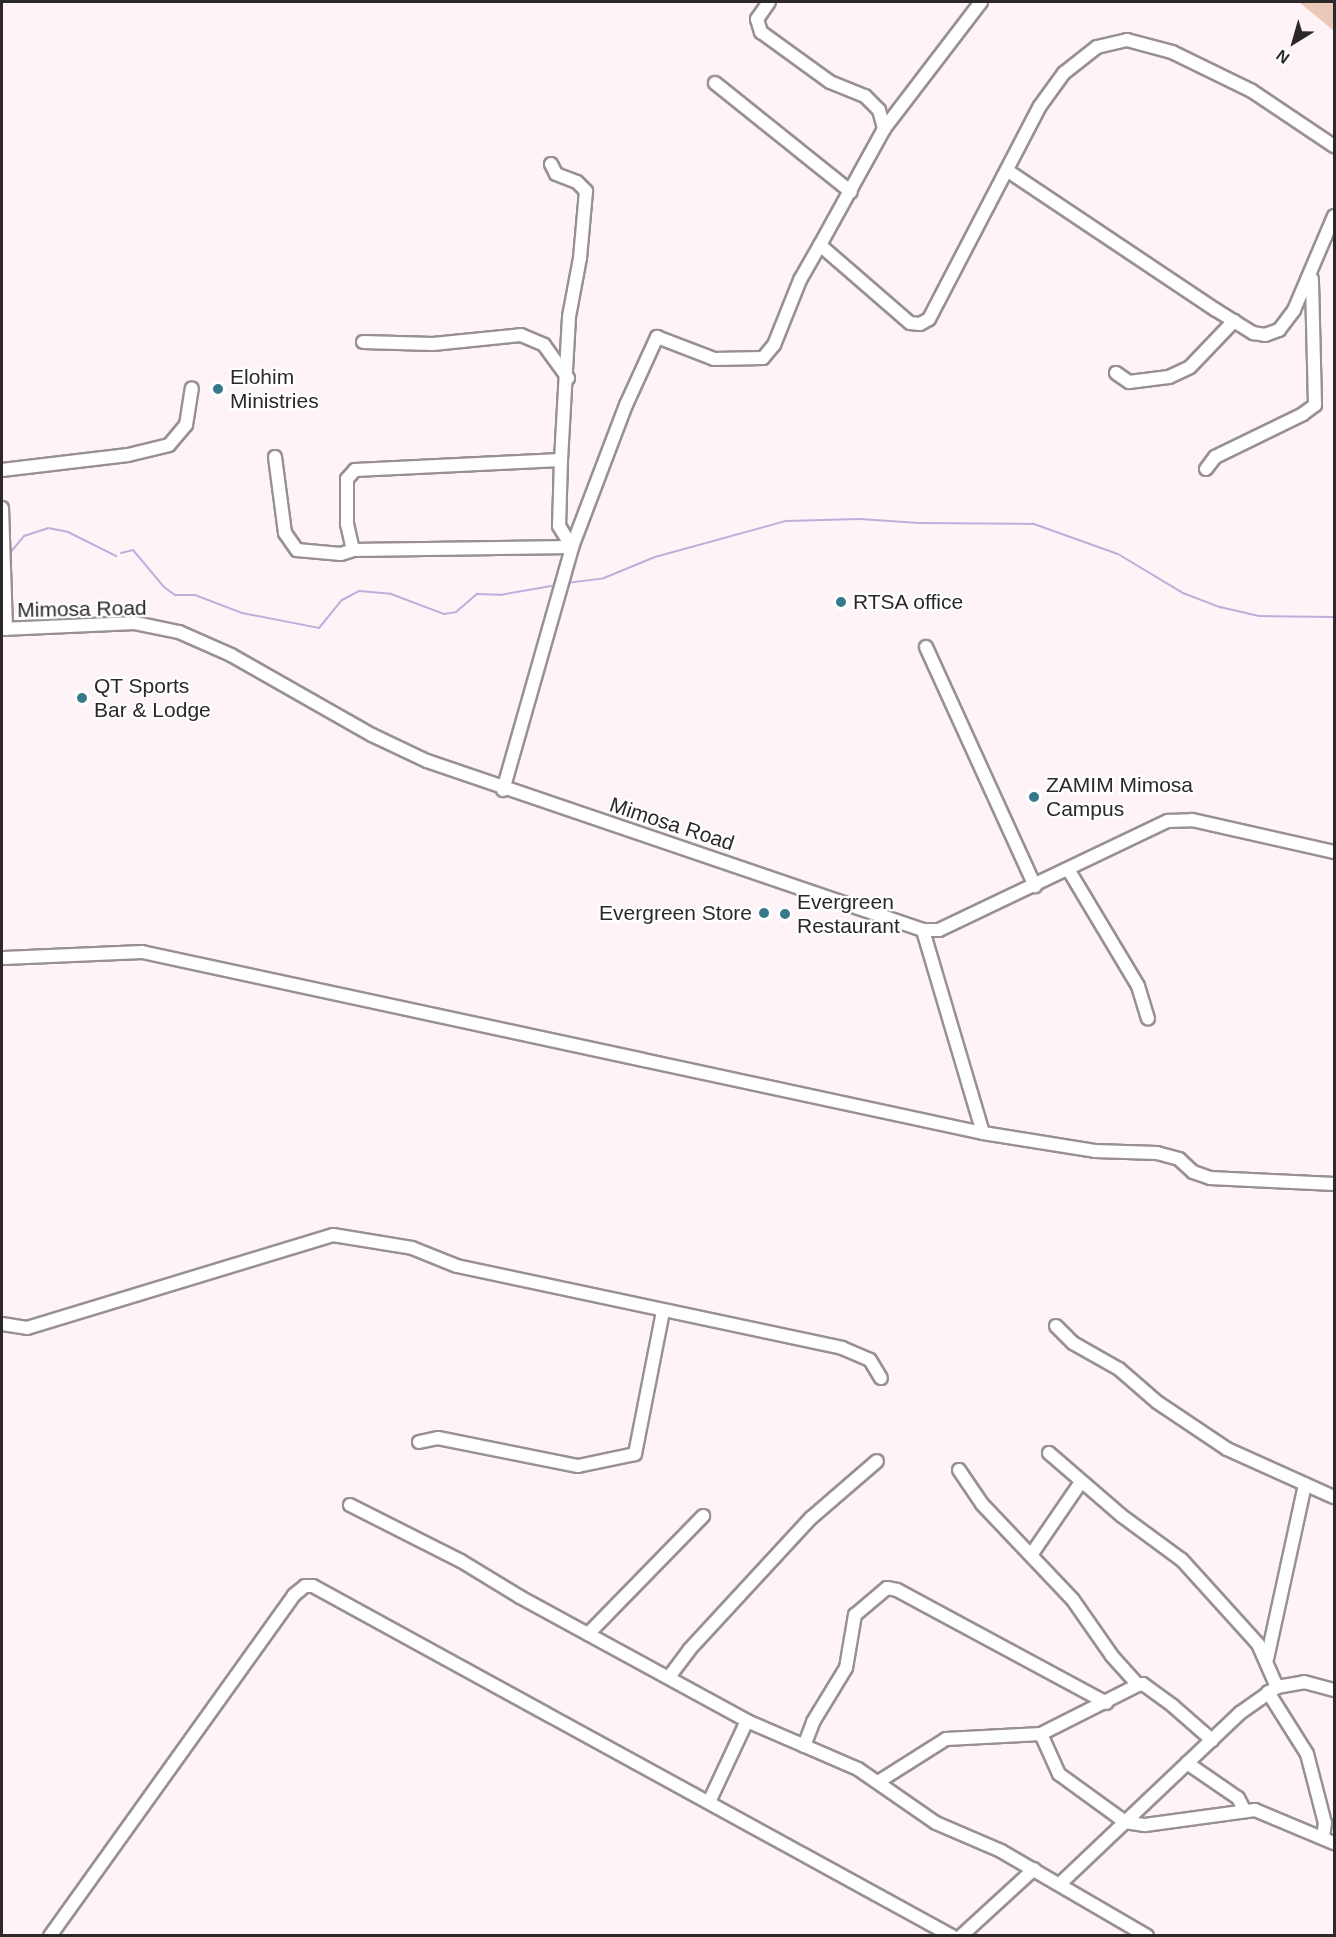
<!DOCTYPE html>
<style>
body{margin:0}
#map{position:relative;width:1336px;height:1937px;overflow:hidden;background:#fef4f7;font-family:Helvetica,sans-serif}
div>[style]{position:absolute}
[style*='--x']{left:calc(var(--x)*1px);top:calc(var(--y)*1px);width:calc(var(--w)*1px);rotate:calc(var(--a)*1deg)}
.green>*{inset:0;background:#eac9b8}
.stream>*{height:2px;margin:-1px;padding:0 1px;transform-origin:1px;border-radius:1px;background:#bdafdc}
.roads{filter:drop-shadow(2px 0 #999093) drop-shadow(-2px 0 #999093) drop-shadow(0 2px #999093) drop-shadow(0 -2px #999093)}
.minor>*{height:12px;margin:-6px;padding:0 6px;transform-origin:6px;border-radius:6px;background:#fff}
.dots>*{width:16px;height:16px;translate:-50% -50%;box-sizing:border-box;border:3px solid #fff;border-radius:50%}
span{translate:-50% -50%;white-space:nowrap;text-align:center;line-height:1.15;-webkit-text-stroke:4.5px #fff;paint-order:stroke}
.poi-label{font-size:21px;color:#2b2829}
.left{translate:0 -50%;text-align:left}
.right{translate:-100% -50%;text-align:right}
.street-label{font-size:21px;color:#2b2829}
.frame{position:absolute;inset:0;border:3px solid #2b2829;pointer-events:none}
.north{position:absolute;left:1264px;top:12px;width:60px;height:60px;-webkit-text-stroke:4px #fff;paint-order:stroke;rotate:217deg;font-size:16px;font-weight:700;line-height:24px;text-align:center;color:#2b2829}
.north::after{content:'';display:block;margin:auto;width:21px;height:27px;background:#2b2829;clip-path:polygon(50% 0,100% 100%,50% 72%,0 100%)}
</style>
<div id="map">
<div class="green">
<i style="clip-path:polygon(1301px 2px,1334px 2px,1334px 31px,1300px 3px)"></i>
</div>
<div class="stream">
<i style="--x:121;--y:553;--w:12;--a:-14"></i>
<i style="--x:133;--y:550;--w:48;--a:50"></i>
<i style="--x:164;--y:587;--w:14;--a:36"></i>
<i style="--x:175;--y:595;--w:20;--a:0"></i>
<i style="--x:195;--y:595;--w:50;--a:21"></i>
<i style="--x:242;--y:613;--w:78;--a:11"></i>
<i style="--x:319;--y:628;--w:36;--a:-51"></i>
<i style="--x:342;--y:600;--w:19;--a:-28"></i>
<i style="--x:359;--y:591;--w:32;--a:5"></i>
<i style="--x:391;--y:594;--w:57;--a:20.7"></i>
<i style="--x:444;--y:614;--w:12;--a:-9"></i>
<i style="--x:456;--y:612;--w:28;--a:-41"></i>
<i style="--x:477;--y:594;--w:23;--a:2"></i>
<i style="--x:500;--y:595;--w:52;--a:-10"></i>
<i style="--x:9;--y:554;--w:23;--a:-50"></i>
<i style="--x:24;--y:536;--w:25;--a:-18"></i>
<i style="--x:48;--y:528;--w:20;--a:11"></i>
<i style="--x:68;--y:532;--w:54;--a:26.6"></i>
<i style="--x:566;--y:583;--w:38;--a:-7"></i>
<i style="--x:604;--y:578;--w:55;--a:-22.4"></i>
<i style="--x:655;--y:557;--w:136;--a:-15.4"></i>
<i style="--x:786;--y:521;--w:74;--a:-1.5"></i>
<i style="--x:860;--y:519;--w:59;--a:3.9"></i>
<i style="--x:919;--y:523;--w:115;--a:0.5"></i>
<i style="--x:1034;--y:524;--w:89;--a:19.7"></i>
<i style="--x:1118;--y:554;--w:76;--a:31"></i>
<i style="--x:1183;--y:593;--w:40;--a:21"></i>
<i style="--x:1220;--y:607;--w:40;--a:13"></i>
<i style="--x:1259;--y:616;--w:75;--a:0.8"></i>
</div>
<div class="roads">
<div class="minor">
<i style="--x:769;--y:2;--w:21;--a:125"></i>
<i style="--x:757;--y:19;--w:14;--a:73"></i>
<i style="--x:761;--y:32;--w:85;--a:35.9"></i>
<i style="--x:830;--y:82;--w:38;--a:22"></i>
<i style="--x:865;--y:96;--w:20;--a:45"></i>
<i style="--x:879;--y:110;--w:20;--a:75"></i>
<i style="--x:981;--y:2;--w:160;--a:127.4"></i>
<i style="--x:884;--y:129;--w:132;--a:118.9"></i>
<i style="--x:820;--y:245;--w:119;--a:40.9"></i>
<i style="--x:910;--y:323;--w:10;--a:6"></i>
<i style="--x:920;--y:324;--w:10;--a:-29"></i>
<i style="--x:929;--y:319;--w:240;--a:-62.5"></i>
<i style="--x:1040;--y:106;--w:41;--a:-54"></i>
<i style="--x:1064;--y:73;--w:42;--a:-38.2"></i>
<i style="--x:1097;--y:47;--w:31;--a:-13"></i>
<i style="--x:1127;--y:40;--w:47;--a:14.9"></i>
<i style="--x:1172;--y:52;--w:89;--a:26"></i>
<i style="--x:1252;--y:91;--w:99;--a:33.9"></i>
<i style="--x:715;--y:83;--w:174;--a:38.7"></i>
<i style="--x:551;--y:164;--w:11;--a:63"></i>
<i style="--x:556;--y:174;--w:22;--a:21"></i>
<i style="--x:577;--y:182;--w:13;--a:45"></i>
<i style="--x:586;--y:191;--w:67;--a:95.1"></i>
<i style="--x:580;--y:258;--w:60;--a:100.6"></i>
<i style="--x:569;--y:317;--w:143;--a:93.2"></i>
<i style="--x:561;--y:460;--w:66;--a:91.7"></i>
<i style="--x:559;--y:526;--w:25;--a:58"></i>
<i style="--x:1008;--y:171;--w:250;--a:33.8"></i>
<i style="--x:1216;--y:310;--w:44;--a:31.9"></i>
<i style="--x:1253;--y:333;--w:12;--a:9"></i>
<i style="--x:1265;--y:335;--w:15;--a:-20"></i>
<i style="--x:1279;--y:330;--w:25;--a:-53"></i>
<i style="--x:1294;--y:310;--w:102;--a:-66.9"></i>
<i style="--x:363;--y:342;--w:70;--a:1.6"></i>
<i style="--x:433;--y:344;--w:88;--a:-5.8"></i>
<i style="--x:521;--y:335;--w:25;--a:23"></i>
<i style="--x:544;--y:345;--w:41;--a:54"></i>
<i style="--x:1116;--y:373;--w:16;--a:35"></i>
<i style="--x:1129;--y:382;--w:40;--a:-7.1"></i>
<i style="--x:1169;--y:377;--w:23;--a:-25"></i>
<i style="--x:1190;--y:367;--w:64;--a:-46.3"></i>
<i style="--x:275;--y:457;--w:77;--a:82.5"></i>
<i style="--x:285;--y:533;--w:21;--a:55"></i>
<i style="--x:297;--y:550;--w:44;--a:5.2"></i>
<i style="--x:341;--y:554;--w:13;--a:-18"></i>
<i style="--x:353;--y:550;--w:219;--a:-0.8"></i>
<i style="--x:1206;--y:469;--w:15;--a:-53"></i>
<i style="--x:1215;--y:457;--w:98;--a:-26"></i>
<i style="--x:1303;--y:414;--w:15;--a:-37"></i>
<i style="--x:1315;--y:405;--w:126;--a:-91.4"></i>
<i style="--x:2;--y:470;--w:127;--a:-6.8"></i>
<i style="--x:128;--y:455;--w:42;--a:-13.7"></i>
<i style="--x:169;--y:445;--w:26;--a:-50"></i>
<i style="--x:186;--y:425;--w:37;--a:-81"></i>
<i style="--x:2;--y:508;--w:121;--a:88.1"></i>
<i style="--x:353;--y:550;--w:27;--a:-103"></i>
<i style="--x:347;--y:524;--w:45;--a:-90"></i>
<i style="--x:347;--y:479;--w:12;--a:-48"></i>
<i style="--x:355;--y:470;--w:206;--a:-2.8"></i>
<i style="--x:2;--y:629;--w:133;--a:-2.6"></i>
<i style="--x:135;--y:623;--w:45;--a:11.6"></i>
<i style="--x:179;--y:632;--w:57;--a:23.9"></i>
<i style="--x:231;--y:655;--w:162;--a:29.6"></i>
<i style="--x:372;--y:735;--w:61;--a:25.3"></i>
<i style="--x:427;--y:761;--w:524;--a:18.82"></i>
<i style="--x:923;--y:930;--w:16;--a:0"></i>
<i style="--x:939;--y:930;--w:254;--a:-25.5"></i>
<i style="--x:1168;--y:821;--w:24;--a:-2"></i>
<i style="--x:1192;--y:820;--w:146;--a:12.7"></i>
<i style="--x:926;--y:647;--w:263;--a:65.5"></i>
<i style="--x:503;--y:790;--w:253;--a:-74.1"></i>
<i style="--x:572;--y:547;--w:152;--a:-69.2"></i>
<i style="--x:626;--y:405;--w:75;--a:-65.5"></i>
<i style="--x:657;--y:337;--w:61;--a:21.1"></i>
<i style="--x:714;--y:359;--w:49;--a:-1.2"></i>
<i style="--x:763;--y:358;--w:17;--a:-50"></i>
<i style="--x:774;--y:345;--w:70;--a:-68.2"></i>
<i style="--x:800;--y:280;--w:40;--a:-60.3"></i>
<i style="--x:1068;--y:869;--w:136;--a:59.1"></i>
<i style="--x:1138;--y:986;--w:34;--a:73"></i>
<i style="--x:2;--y:958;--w:140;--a:-2.5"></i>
<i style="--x:142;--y:952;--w:860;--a:12.15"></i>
<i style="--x:983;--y:1133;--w:212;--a:-106.5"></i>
<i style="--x:983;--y:1133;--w:113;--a:9.1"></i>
<i style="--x:1095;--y:1151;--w:62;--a:1.8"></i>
<i style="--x:1157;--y:1153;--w:23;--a:15"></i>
<i style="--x:1179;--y:1159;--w:19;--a:43"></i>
<i style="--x:1193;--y:1172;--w:18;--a:19"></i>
<i style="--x:1210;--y:1178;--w:124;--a:2.8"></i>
<i style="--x:2;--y:1324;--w:25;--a:9"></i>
<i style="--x:27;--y:1328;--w:320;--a:-16.9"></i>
<i style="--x:333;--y:1235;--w:80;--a:9.3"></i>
<i style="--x:412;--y:1248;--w:48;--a:21.8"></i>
<i style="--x:457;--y:1266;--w:394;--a:12"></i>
<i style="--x:842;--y:1348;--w:30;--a:23"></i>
<i style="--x:870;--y:1360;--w:21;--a:59"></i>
<i style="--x:1056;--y:1326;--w:24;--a:45"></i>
<i style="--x:1073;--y:1343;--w:53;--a:29.5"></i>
<i style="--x:1119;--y:1369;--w:50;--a:41"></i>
<i style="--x:1157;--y:1402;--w:84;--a:33.9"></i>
<i style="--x:1227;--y:1449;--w:117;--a:24.2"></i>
<i style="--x:419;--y:1442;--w:19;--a:-12"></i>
<i style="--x:438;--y:1438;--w:143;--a:11.3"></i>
<i style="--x:578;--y:1466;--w:58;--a:-11.9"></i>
<i style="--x:635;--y:1454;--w:146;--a:-78.9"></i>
<i style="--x:1049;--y:1453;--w:96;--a:40.8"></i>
<i style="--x:1122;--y:1516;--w:74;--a:36.3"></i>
<i style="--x:1182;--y:1560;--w:113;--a:47.9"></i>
<i style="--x:1258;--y:1644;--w:47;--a:66.2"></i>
<i style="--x:1277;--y:1687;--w:45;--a:144.9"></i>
<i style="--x:1240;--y:1713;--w:247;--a:136.5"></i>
<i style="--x:959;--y:1470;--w:41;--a:55.9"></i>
<i style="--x:982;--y:1504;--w:132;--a:46.5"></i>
<i style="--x:1073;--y:1600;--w:68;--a:55.1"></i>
<i style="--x:1112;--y:1656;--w:39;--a:48"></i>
<i style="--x:1138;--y:1685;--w:5;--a:-11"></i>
<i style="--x:1143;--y:1684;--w:37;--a:36"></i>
<i style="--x:1173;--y:1706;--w:52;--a:41.1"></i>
<i style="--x:350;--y:1505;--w:124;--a:26.8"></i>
<i style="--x:461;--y:1561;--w:69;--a:31.4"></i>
<i style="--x:520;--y:1597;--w:259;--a:28.6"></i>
<i style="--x:747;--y:1721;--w:121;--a:23.4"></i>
<i style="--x:858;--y:1769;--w:95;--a:34.7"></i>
<i style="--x:936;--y:1823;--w:71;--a:23.3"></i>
<i style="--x:1001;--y:1851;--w:169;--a:30.2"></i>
<i style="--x:1031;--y:1555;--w:88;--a:-55.6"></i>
<i style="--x:588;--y:1634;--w:165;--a:-45.7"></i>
<i style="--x:1267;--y:1659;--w:179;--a:-77.7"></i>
<i style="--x:669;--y:1677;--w:34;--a:-53"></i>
<i style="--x:689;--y:1650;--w:180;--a:-47.3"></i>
<i style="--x:811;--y:1518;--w:87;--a:-40.8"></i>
<i style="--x:1277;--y:1687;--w:27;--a:-10"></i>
<i style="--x:1304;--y:1682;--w:31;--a:15"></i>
<i style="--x:1268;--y:1692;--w:73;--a:57.8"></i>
<i style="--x:1307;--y:1754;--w:71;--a:75.4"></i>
<i style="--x:1325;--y:1823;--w:15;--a:98"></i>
<i style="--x:1041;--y:1734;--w:44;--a:65.8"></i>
<i style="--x:1059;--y:1774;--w:82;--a:36"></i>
<i style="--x:1125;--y:1822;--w:20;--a:9"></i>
<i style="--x:1145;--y:1825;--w:111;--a:-7.8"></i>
<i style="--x:1255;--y:1810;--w:86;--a:22.7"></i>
<i style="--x:804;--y:1746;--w:26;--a:-69"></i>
<i style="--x:813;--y:1722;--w:63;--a:-58.6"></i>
<i style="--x:846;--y:1668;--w:54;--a:-80.4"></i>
<i style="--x:855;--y:1615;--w:42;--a:-40.2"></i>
<i style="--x:887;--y:1588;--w:10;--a:11"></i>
<i style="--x:897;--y:1590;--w:238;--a:28.3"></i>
<i style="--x:1187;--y:1763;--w:62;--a:34.5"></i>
<i style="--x:1238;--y:1798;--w:15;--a:62"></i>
<i style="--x:878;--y:1782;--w:80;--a:-32.3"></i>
<i style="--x:946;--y:1739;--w:95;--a:-3"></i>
<i style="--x:1041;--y:1734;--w:109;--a:-26.8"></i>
<i style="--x:709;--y:1802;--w:89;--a:-64.9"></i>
<i style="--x:50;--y:1936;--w:419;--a:-54.4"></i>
<i style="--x:294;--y:1595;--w:14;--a:-39"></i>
<i style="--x:305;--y:1586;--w:8;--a:0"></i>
<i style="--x:313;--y:1586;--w:729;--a:28.71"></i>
<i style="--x:961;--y:1936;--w:99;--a:-42.5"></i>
</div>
</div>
<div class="dots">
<i style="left:218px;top:389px;background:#377a8b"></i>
<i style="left:841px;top:602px;background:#377a8b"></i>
<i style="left:82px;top:698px;background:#377a8b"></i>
<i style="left:1034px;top:797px;background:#377a8b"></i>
<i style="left:764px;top:913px;background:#377a8b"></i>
<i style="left:785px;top:914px;background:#377a8b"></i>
</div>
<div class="poi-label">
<span class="left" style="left:230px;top:389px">Elohim<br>Ministries</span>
<span class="left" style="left:853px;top:602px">RTSA office</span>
<span class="left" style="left:94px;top:698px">QT Sports<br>Bar &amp; Lodge</span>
<span class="left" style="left:1046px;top:797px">ZAMIM Mimosa<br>Campus</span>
<span class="left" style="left:797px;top:914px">Evergreen<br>Restaurant</span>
<span class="right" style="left:752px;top:913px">Evergreen Store</span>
</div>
<div class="street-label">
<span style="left:82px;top:609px;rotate:-1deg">Mimosa Road</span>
<span style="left:672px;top:824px;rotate:18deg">Mimosa Road</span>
</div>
<div class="frame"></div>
<div class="north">N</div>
</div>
